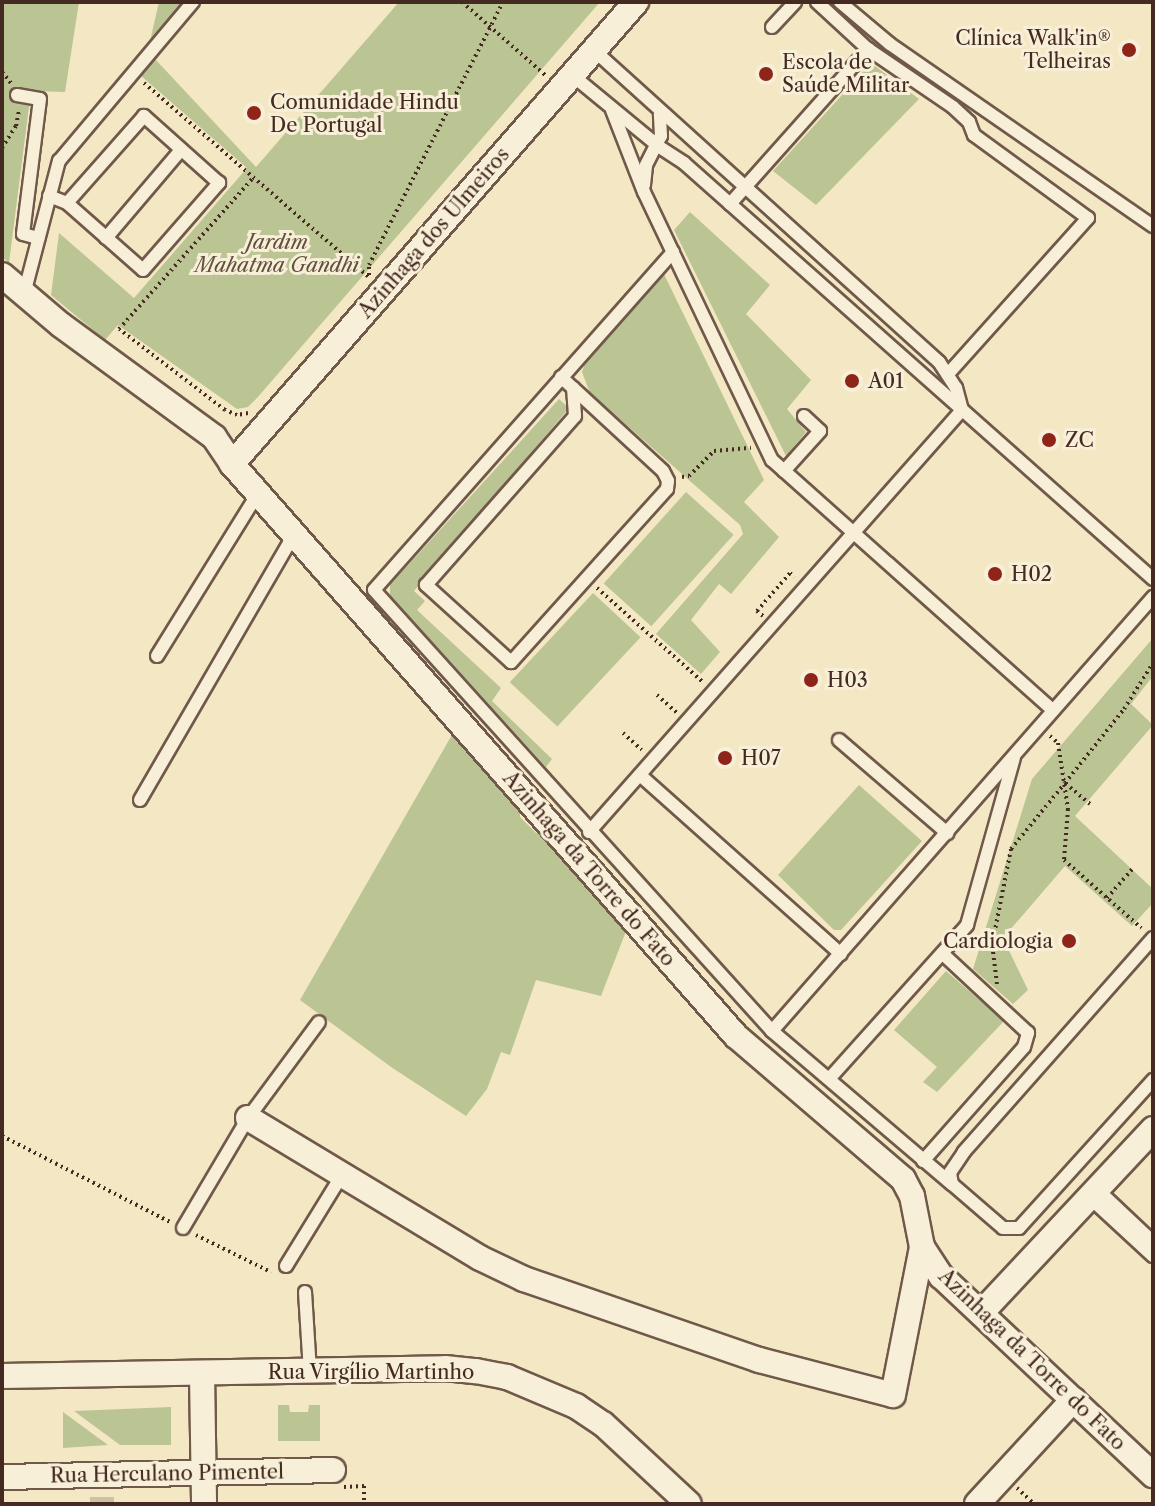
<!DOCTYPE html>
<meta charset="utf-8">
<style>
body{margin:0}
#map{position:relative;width:1155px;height:1506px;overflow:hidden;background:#f4e7c3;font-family:"Libre Caslon Text",serif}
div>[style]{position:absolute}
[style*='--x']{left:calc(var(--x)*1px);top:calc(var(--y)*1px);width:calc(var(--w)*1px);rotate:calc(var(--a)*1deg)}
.green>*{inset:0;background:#bbc594;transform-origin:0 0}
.street-tunnel>*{height:24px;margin-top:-12px;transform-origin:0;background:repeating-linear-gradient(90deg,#d1c1a3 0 24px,transparent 0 36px)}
.path>*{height:4px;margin-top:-2px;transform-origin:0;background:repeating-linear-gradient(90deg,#442a21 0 2px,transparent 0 6px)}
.roads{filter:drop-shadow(2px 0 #70594a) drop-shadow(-2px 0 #70594a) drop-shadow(0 2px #70594a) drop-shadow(0 -2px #70594a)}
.lane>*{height:12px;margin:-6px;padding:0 6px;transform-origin:6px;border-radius:6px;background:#f8efd8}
.street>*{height:24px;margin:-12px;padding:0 12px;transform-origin:12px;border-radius:12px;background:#f8efd8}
.dots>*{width:22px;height:22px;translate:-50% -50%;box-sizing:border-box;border:4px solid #f8efd8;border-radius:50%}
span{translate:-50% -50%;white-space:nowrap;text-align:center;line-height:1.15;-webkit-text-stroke:6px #f8efd8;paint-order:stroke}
.poi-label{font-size:20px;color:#442a21}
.right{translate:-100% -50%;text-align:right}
.left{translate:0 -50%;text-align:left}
.street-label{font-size:20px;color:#442a21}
.park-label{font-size:20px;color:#62513e;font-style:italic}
.frame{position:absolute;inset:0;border:4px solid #442a21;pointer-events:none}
</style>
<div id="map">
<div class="green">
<i style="clip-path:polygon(2px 2px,79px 2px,65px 92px,31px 91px,9px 263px,2px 257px)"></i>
<i style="clip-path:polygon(159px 2px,202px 2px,155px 59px,256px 167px,399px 2px,600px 2px,257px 398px,248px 407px,237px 409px,118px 325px,105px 340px,51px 295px,59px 233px,134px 298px,247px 168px,132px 68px,148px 50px)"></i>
<i style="clip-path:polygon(871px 63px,919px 99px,816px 205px,773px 171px)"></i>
<i style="clip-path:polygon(690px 212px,770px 285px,746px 314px,811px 380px,787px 409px,806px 432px,786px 456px,674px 230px)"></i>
<i style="clip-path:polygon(663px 272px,764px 480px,744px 502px,779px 537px,731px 594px,719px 584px,691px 620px,720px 652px,701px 674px,656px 634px,743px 534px,740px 525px,590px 393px,582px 372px,585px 363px)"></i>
<i style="clip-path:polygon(559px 399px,569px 408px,414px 591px,425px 601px,417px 610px,501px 688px,492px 701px,552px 759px,546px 767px,390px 595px,390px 585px)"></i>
<i style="left:686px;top:492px;width:64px;height:123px;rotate:42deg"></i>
<i style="left:593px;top:593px;width:65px;height:122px;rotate:43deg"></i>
<i style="clip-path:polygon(1153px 638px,1153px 676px,1131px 704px,1153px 725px,1075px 816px,1153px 889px,1153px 903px,1132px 926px,1065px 866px,1003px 938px,1028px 990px,1013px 1004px,973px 969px,1032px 779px)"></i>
<i style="clip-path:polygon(453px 733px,520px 808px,520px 817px,536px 833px,543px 833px,628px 926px,601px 996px,536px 980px,510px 1055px,501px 1052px,487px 1089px,466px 1116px,391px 1067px,300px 1000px)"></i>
<i style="clip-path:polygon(859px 785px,922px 841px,841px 930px,834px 930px,778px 875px)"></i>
<i style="clip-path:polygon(946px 971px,1004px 1021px,937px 1092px,923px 1082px,937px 1067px,894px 1030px)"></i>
<i style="clip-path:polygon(278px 1405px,289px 1405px,290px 1412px,308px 1412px,309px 1405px,320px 1405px,320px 1441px,278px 1441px)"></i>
<i style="clip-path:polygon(171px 1407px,171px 1445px,120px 1445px,74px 1411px)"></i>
<i style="clip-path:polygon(63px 1412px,108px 1445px,63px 1448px)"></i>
</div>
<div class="street-tunnel">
<i style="--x:102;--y:1497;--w:7;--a:90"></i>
</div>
<div class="path">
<i style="--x:462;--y:2;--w:111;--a:41.3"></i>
<i style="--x:2;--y:72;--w:14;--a:51"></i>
<i style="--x:144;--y:83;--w:297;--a:40.8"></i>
<i style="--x:2;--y:148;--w:26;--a:-58"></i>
<i style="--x:16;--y:126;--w:16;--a:-79"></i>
<i style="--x:369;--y:275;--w:10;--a:-90"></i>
<i style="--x:369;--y:265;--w:295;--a:-63"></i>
<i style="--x:248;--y:413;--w:11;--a:170"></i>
<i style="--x:237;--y:415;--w:13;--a:-157"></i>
<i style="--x:225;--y:410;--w:133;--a:-142.6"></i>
<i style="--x:119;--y:329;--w:202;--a:-48.4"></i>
<i style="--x:682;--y:477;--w:7;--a:-8"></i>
<i style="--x:689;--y:476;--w:35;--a:-45"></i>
<i style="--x:714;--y:451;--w:37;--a:-5"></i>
<i style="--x:597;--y:588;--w:143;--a:41.6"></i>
<i style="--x:763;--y:616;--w:8;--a:-140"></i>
<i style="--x:757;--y:611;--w:50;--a:-49"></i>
<i style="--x:790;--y:573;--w:6;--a:45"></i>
<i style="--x:657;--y:695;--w:27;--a:42"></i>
<i style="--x:623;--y:733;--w:25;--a:42"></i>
<i style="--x:1050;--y:736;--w:11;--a:41"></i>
<i style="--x:1058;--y:743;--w:67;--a:81.4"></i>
<i style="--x:1068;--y:809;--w:51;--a:94.5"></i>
<i style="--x:1064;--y:860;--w:103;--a:41.4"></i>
<i style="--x:1090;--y:804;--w:33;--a:-140"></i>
<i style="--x:1065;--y:783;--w:95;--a:-51.4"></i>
<i style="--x:1124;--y:709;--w:54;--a:-57.8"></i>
<i style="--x:1107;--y:898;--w:41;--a:-48.9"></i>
<i style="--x:997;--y:984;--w:39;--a:-97"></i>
<i style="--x:992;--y:945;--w:98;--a:-78.8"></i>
<i style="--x:1011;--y:849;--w:85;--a:-50.7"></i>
<i style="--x:2;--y:1136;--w:189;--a:27.1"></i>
<i style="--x:196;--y:1235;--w:84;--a:26.3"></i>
<i style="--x:344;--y:1487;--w:20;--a:-3"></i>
<i style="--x:364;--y:1486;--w:18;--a:90"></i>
<i style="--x:1017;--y:1488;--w:23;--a:43"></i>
</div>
<div class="roads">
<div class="lane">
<i style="--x:817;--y:2;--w:69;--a:42.7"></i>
<i style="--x:840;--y:2;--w:65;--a:40"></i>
<i style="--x:890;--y:44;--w:320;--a:34.7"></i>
<i style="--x:772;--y:27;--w:34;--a:-47"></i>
<i style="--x:572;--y:75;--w:112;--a:39.5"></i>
<i style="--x:658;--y:146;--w:31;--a:33"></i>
<i style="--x:684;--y:163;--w:627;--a:41.57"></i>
<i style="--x:17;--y:95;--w:23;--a:10"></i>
<i style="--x:40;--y:99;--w:136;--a:97.2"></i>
<i style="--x:23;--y:234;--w:16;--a:15"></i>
<i style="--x:612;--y:110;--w:88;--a:68.7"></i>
<i style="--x:644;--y:192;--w:297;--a:64.5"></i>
<i style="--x:772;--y:460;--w:376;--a:41.7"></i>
<i style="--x:644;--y:185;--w:20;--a:-84"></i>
<i style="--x:646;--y:165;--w:33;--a:-63"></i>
<i style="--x:661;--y:136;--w:22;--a:-93"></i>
<i style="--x:49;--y:196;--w:19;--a:21"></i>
<i style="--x:67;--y:203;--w:101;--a:41.4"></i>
<i style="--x:143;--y:270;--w:116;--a:-48.9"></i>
<i style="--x:219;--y:183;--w:101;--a:-138.2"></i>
<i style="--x:144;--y:116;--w:116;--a:131.5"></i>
<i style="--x:730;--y:204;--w:208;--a:-48.3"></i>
<i style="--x:868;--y:49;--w:103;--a:34.3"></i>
<i style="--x:953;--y:107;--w:22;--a:43"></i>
<i style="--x:969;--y:122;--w:14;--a:69"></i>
<i style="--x:974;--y:135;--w:141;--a:36.1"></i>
<i style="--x:1088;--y:218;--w:210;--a:131.9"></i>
<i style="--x:106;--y:238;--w:116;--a:-49.6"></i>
<i style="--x:673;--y:252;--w:451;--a:131.5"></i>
<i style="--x:374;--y:590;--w:594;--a:47.93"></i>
<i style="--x:772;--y:1031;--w:236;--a:40.4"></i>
<i style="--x:24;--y:294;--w:138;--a:-75.3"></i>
<i style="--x:59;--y:161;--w:208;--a:-49.9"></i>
<i style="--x:561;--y:377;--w:16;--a:43"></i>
<i style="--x:573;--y:388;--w:122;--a:42.7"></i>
<i style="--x:663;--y:471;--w:11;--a:63"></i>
<i style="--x:668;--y:481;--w:8;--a:97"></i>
<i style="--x:667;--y:489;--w:233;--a:132"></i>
<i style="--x:511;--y:662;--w:115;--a:-137.8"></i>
<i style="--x:426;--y:585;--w:225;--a:-48.6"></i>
<i style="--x:575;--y:416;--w:28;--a:-94"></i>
<i style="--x:784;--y:471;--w:54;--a:-48"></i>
<i style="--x:820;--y:431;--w:22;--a:-137"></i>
<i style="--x:157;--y:656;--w:192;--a:-58.2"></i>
<i style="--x:839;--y:740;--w:143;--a:40.7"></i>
<i style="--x:640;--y:775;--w:269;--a:41.7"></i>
<i style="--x:140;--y:800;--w:307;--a:-59.9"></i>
<i style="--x:589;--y:832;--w:563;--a:-48.53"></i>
<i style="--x:962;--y:410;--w:23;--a:-105"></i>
<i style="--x:956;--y:388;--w:31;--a:-123"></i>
<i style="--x:939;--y:362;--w:465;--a:-137.9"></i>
<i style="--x:1153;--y:938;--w:286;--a:131.5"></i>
<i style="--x:964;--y:1152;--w:25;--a:124"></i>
<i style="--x:950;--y:1173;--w:11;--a:80"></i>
<i style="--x:952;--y:1184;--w:67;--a:40.8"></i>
<i style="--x:1003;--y:1228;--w:16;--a:0"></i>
<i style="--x:1019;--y:1228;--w:200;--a:-47.8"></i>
<i style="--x:772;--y:1031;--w:578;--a:-48.72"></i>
<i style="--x:829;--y:1079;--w:207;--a:-48.1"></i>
<i style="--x:967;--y:925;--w:173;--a:-74.3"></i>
<i style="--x:923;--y:1161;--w:152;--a:-48.5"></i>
<i style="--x:1024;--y:1047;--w:15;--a:-74"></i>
<i style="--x:1028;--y:1033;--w:117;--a:-137.1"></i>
<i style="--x:1097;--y:1189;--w:77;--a:43.4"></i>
<i style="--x:1089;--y:1197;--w:87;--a:42.7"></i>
<i style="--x:183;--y:1228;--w:128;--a:-59.4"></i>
<i style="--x:248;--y:1118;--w:119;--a:-53.5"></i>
<i style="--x:286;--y:1266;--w:107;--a:-58.4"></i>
<i style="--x:305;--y:1292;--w:79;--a:86.4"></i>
</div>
<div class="street">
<i style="--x:2;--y:275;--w:77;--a:40.3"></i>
<i style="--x:61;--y:325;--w:190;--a:36.2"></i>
<i style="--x:214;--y:437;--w:32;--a:56"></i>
<i style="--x:232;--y:464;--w:762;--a:48.62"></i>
<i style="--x:736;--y:1036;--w:220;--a:40.6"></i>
<i style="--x:903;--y:1179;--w:19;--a:62"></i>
<i style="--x:912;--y:1196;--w:52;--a:78.9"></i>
<i style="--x:922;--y:1247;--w:35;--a:57"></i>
<i style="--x:941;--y:1276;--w:291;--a:43.2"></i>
<i style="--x:232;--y:464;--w:614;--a:-48.83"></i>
<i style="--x:248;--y:1118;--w:271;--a:31.1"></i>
<i style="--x:480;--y:1258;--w:49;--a:25.5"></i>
<i style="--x:524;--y:1279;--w:249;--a:19"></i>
<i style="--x:759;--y:1360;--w:138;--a:14.6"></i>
<i style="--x:893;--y:1395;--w:151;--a:-78.9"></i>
<i style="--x:981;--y:1313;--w:252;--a:-46.9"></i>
<i style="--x:202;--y:1373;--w:131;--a:89.1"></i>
<i style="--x:2;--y:1376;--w:443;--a:-1"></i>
<i style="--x:445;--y:1368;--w:31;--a:6"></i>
<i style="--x:476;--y:1371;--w:32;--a:11"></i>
<i style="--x:507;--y:1377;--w:75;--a:22.8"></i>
<i style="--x:576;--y:1406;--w:32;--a:34"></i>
<i style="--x:603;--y:1424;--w:117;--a:42.9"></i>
<i style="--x:2;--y:1477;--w:331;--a:-1.2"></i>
<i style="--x:977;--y:1504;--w:142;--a:-47.3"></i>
</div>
</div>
<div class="dots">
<i style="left:1129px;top:50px;background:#8f2418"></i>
<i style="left:766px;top:74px;background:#8f2418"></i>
<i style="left:254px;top:113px;background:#8f2418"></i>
<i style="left:852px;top:381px;background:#8f2418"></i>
<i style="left:1049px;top:440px;background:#8f2418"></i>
<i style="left:995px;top:574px;background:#8f2418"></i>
<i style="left:811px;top:680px;background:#8f2418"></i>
<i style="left:725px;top:758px;background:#8f2418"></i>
<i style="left:1069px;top:941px;background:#8f2418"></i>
</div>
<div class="poi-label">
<span class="right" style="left:1111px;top:50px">Clínica Walk'in®<br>Telheiras</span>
<span class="left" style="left:782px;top:74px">Escola de<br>Saúde Militar</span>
<span class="left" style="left:270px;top:114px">Comunidade Hindu<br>De Portugal</span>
<span class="left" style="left:868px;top:381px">A01</span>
<span class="left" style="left:1065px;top:440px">ZC</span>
<span class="left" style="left:1011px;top:574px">H02</span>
<span class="left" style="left:827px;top:680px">H03</span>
<span class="left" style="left:741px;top:758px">H07</span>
<span class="right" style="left:1053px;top:941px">Cardiologia</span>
</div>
<div class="street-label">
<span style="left:434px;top:233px;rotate:-49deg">Azinhaga dos Ulmeiros</span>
<span style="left:589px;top:869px;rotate:49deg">Azinhaga da Torre do Fato</span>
<span style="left:1032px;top:1360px;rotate:44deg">Azinhaga da Torre do Fato</span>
<span style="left:371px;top:1372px">Rua Virgílio Martinho</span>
<span style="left:167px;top:1474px;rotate:-1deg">Rua Herculano Pimentel</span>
</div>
<div class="park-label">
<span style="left:277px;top:254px">Jardim<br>Mahatma Gandhi</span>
</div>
<div class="frame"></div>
</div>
